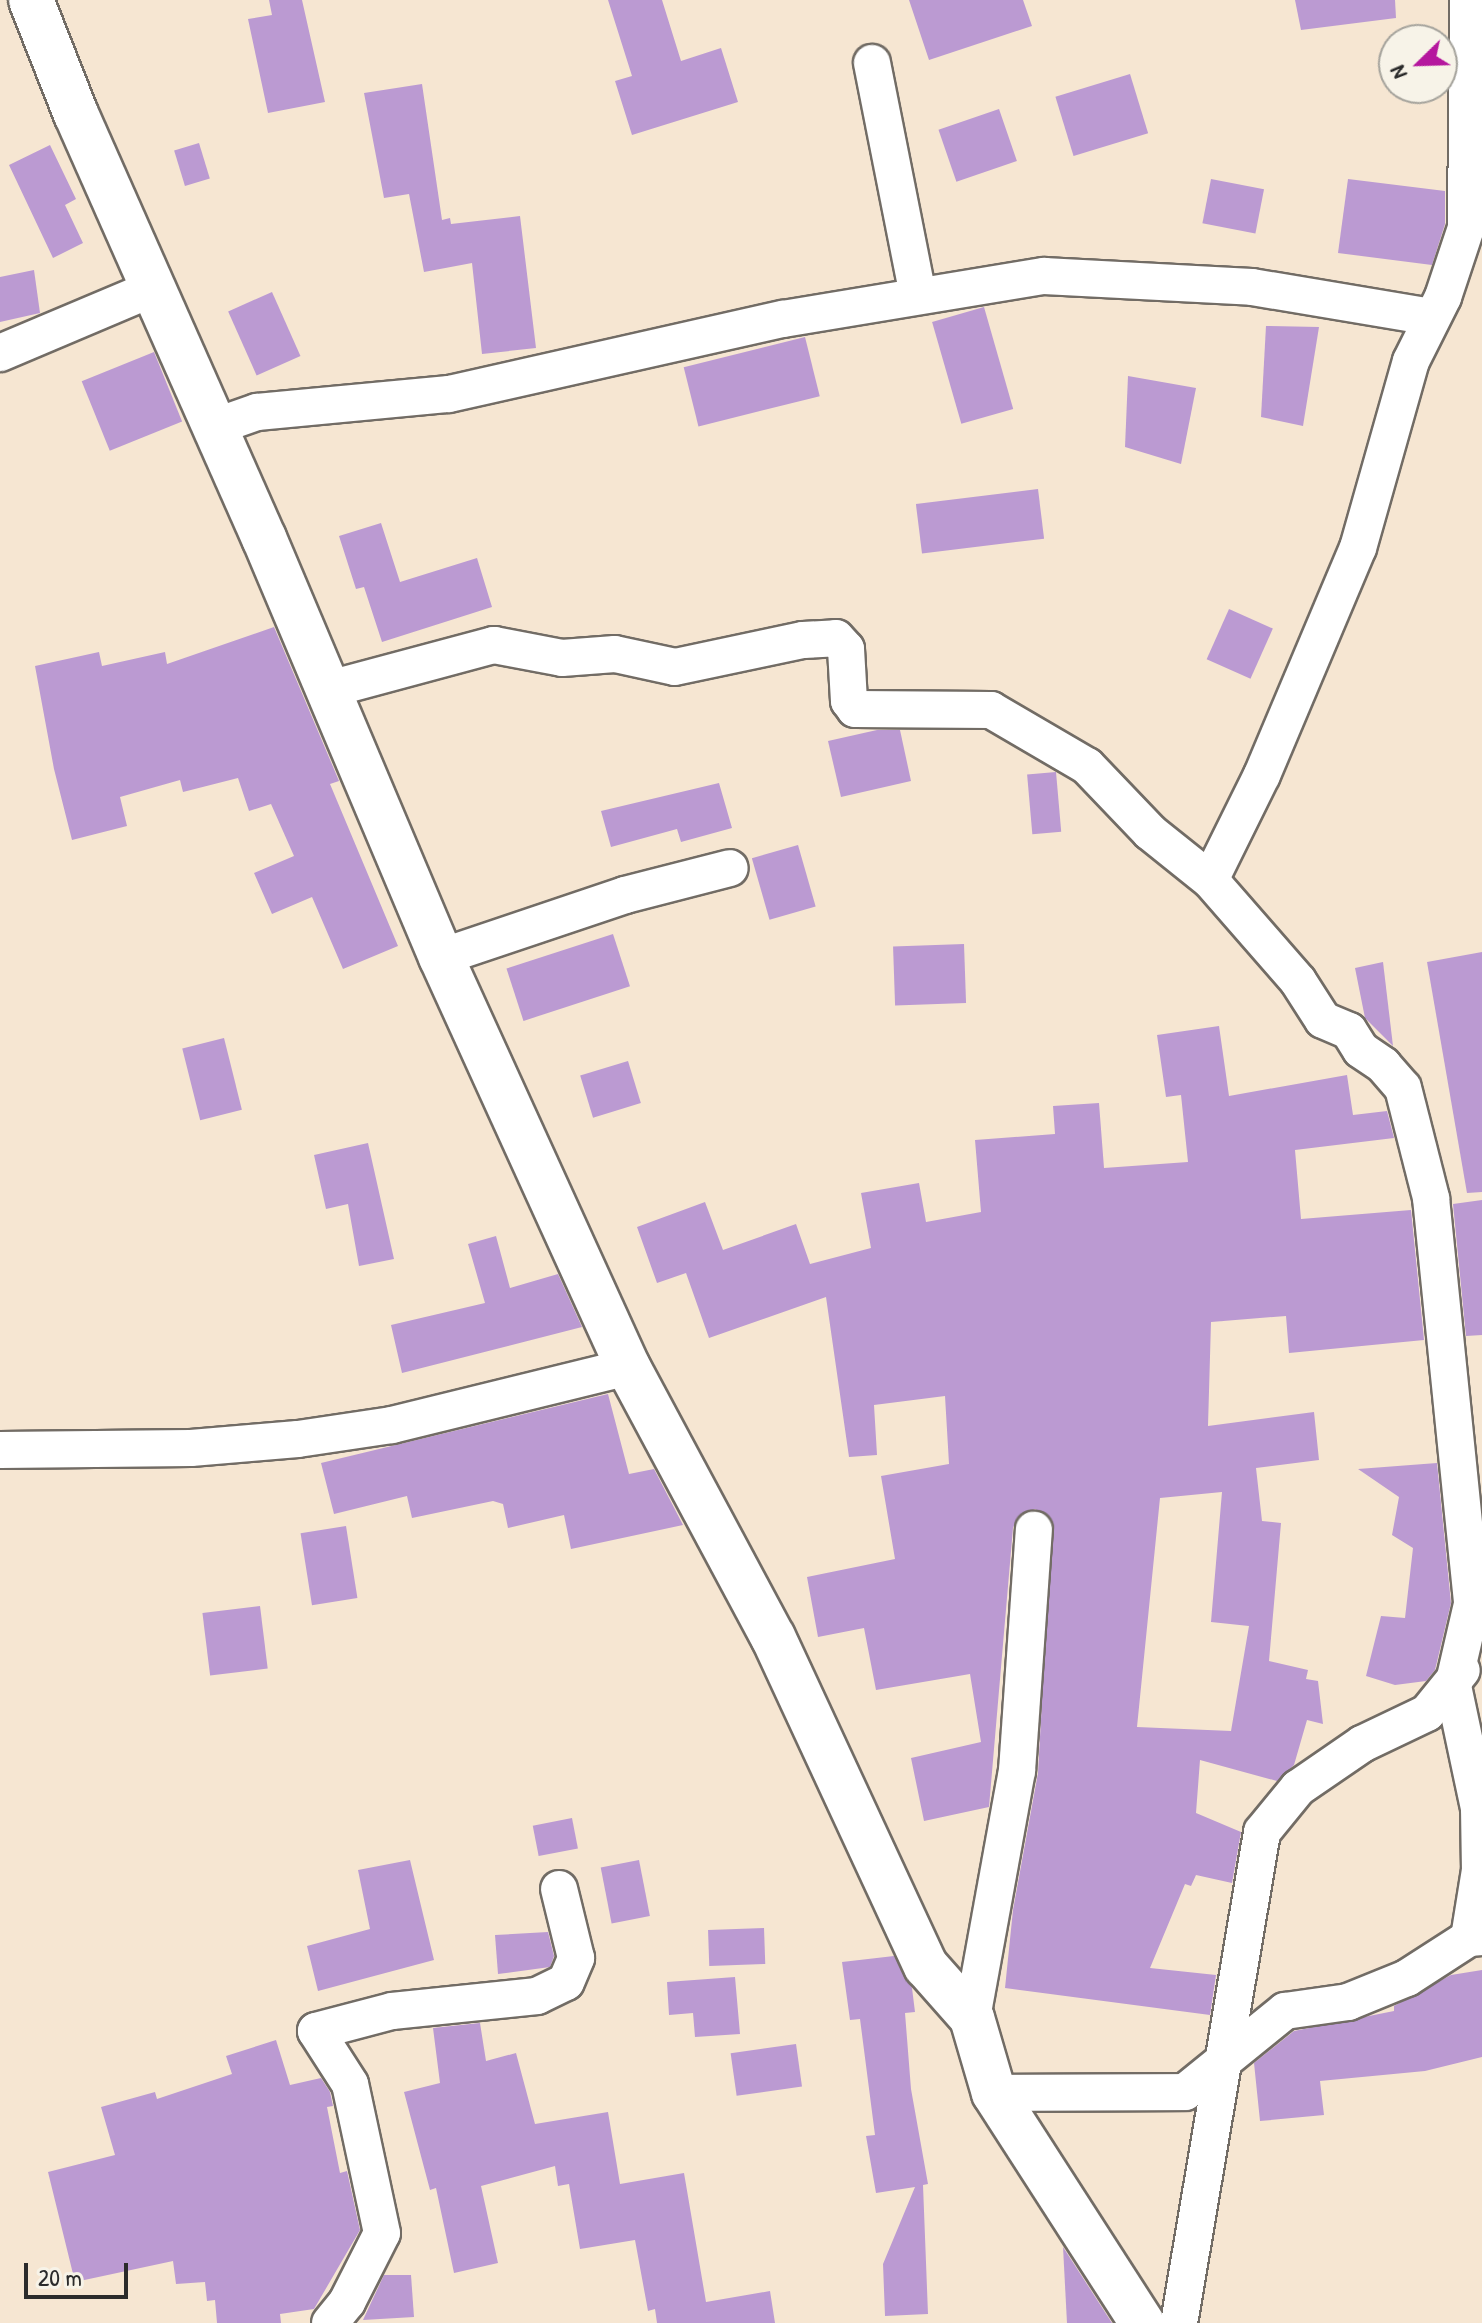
<!DOCTYPE html>
<style>
body{margin:0}
#map{position:relative;width:1482px;height:2323px;overflow:hidden;background:#f6e6d2;font-family:"Patrick Hand",sans-serif}
div>[style]{position:absolute}
[style*='--x']{left:calc(var(--x)*1px);top:calc(var(--y)*1px);width:calc(var(--w)*1px);rotate:calc(var(--a)*1deg)}
.building>*{inset:0;background:#bb9ad2;transform-origin:0 0}
.roads{filter:drop-shadow(2px 0 #726c65) drop-shadow(-2px 0 #726c65) drop-shadow(0 2px #726c65) drop-shadow(0 -2px #726c65)}
.minor>*{height:36px;margin:-18px;padding:0 18px;transform-origin:18px;border-radius:18px;background:#fff}
.tertiary>*{height:44px;margin:-22px;padding:0 22px;transform-origin:22px;border-radius:22px;background:#fff}
span{translate:-50% -50%;white-space:nowrap;text-align:center;line-height:1.15;-webkit-text-stroke:8px #f7f3e8;paint-order:stroke}
.north{position:absolute;left:1378px;top:24px;width:80px;height:80px;box-sizing:border-box;background:#f7f3e8;border:2px solid #a5a39c;border-radius:50%;rotate:247deg;font-size:22px;font-weight:700;line-height:32px;text-align:center;color:#2b2b2b}
.north::after{content:'';display:block;margin:auto;width:28px;height:36px;background:#b5179e;clip-path:polygon(50% 0,100% 100%,50% 72%,0 100%)}
.scale{position:absolute;left:24px;top:2263px;width:104px;height:36px;box-sizing:border-box;border:4px solid #2b2b2b;border-top:0;padding-left:10px;font-size:24px;line-height:28px;white-space:nowrap;color:#2b2b2b;-webkit-text-stroke:6px #f7f3e8;paint-order:stroke}
</style>
<div id="map">
<div class="building">
<i style="clip-path:polygon(269px 0,302px 0,325px 102px,268px 113px,248px 19px,272px 15px)"></i>
<i style="clip-path:polygon(608px 0,662px 0,681px 61px,721px 48px,738px 102px,632px 135px,615px 81px,632px 76px)"></i>
<i style="clip-path:polygon(909px 0,1023px 0,1032px 26px,929px 60px)"></i>
<i style="clip-path:polygon(1295px 0,1395px 0,1396px 18px,1301px 30px)"></i>
<i style="left:1130px;top:74px;width:62px;height:78px;rotate:73deg"></i>
<i style="clip-path:polygon(422px 84px,442px 220px,450px 218px,451px 224px,520px 216px,536px 348px,482px 354px,472px 263px,424px 272px,409px 194px,384px 198px,364px 93px)"></i>
<i style="left:999px;top:109px;width:55px;height:64px;rotate:71deg"></i>
<i style="left:199px;top:143px;width:37px;height:26px;rotate:73deg"></i>
<i style="clip-path:polygon(50px 145px,76px 199px,65px 205px,83px 243px,53px 258px,9px 165px)"></i>
<i style="left:1211px;top:179px;width:54px;height:45px;rotate:11deg"></i>
<i style="clip-path:polygon(1348px 179px,1445px 191px,1445px 224px,1432px 265px,1338px 253px)"></i>
<i style="clip-path:polygon(34px 270px,40px 313px,0 322px,0 277px)"></i>
<i style="left:272px;top:292px;width:70px;height:48px;rotate:66deg"></i>
<i style="left:984px;top:307px;width:106px;height:54px;rotate:74deg"></i>
<i style="clip-path:polygon(1266px 326px,1319px 327px,1303px 426px,1261px 417px)"></i>
<i style="left:805px;top:337px;width:61px;height:125px;rotate:76deg"></i>
<i style="left:154px;top:352px;width:75px;height:78px;rotate:68deg"></i>
<i style="clip-path:polygon(1128px 376px,1196px 388px,1181px 464px,1125px 447px)"></i>
<i style="left:1038px;top:489px;width:50px;height:123px;rotate:83deg"></i>
<i style="clip-path:polygon(381px 523px,400px 582px,477px 558px,492px 607px,382px 642px,364px 587px,356px 589px,339px 536px)"></i>
<i style="left:1229px;top:609px;width:48px;height:55px;rotate:24deg"></i>
<i style="clip-path:polygon(274px 627px,339px 781px,330px 784px,398px 946px,343px 969px,312px 897px,272px 914px,254px 873px,294px 856px,271px 804px,249px 811px,238px 778px,183px 792px,180px 780px,120px 797px,127px 826px,72px 840px,54px 769px,35px 666px,99px 652px,102px 666px,165px 652px,167px 664px)"></i>
<i style="clip-path:polygon(877px 730px,900px 730px,911px 781px,841px 797px,828px 741px)"></i>
<i style="left:1056px;top:772px;width:60px;height:29px;rotate:85deg"></i>
<i style="clip-path:polygon(719px 783px,732px 828px,681px 842px,677px 829px,611px 847px,601px 811px)"></i>
<i style="left:798px;top:845px;width:64px;height:48px;rotate:74deg"></i>
<i style="left:613px;top:934px;width:55px;height:112px;rotate:72deg"></i>
<i style="left:964px;top:944px;width:59px;height:71px;rotate:88deg"></i>
<i style="clip-path:polygon(1482px 952px,1482px 1192px,1467px 1193px,1427px 962px)"></i>
<i style="clip-path:polygon(1383px 962px,1393px 1046px,1365px 1018px,1355px 968px)"></i>
<i style="clip-path:polygon(evenodd,1219px 1026px,1229px 1096px,1347px 1075px,1353px 1115px,1387px 1111px,1394px 1138px,1295px 1150px,1301px 1219px,1411px 1210px,1424px 1340px,1289px 1353px,1286px 1316px,1211px 1322px,1208px 1426px,1314px 1412px,1319px 1460px,1256px 1468px,1262px 1521px,1281px 1523px,1269px 1661px,1308px 1670px,1306px 1679px,1318px 1681px,1323px 1724px,1307px 1720px,1294px 1765px,1277px 1781px,1200px 1760px,1196px 1813px,1241px 1832px,1232px 1883px,1196px 1875px,1191px 1886px,1185px 1884px,1150px 1968px,1216px 1975px,1210px 2015px,1005px 1988px,1013px 1910px,1038px 1773px,1052px 1520px,1035px 1509px,1017px 1518px,1013px 1528px,989px 1807px,924px 1821px,911px 1758px,981px 1742px,970px 1674px,876px 1690px,864px 1628px,818px 1637px,807px 1577px,895px 1559px,881px 1476px,949px 1464px,945px 1396px,874px 1405px,877px 1455px,849px 1457px,826px 1297px,709px 1338px,686px 1273px,657px 1283px,637px 1227px,705px 1202px,723px 1250px,796px 1224px,810px 1264px,871px 1248px,861px 1193px,919px 1183px,926px 1222px,981px 1212px,975px 1140px,1055px 1134px,1053px 1106px,1099px 1103px,1104px 1168px,1188px 1162px,1181px 1095px,1166px 1097px,1157px 1035px,1219px 1026px,1222px 1492px,1211px 1622px,1249px 1626px,1231px 1731px,1137px 1727px,1160px 1498px,1222px 1492px)"></i>
<i style="left:224px;top:1038px;width:74px;height:43px;rotate:76deg"></i>
<i style="left:628px;top:1061px;width:44px;height:50px;rotate:73deg"></i>
<i style="clip-path:polygon(368px 1143px,394px 1259px,359px 1266px,348px 1204px,326px 1209px,314px 1155px)"></i>
<i style="clip-path:polygon(1482px 1200px,1482px 1335px,1466px 1336px,1453px 1204px)"></i>
<i style="clip-path:polygon(496px 1236px,510px 1288px,558px 1274px,582px 1327px,402px 1373px,391px 1325px,485px 1303px,468px 1244px)"></i>
<i style="clip-path:polygon(608px 1394px,629px 1474px,654px 1469px,683px 1525px,571px 1549px,564px 1515px,508px 1528px,503px 1504px,493px 1501px,412px 1518px,407px 1496px,334px 1514px,321px 1463px)"></i>
<i style="clip-path:polygon(1437px 1463px,1451px 1603px,1435px 1670px,1426px 1681px,1395px 1685px,1366px 1676px,1381px 1616px,1405px 1618px,1413px 1548px,1392px 1535px,1399px 1497px,1358px 1469px)"></i>
<i style="left:346px;top:1526px;width:73px;height:46px;rotate:81deg"></i>
<i style="left:260px;top:1606px;width:63px;height:58px;rotate:83deg"></i>
<i style="left:572px;top:1818px;width:31px;height:40px;rotate:79deg"></i>
<i style="clip-path:polygon(410px 1860px,434px 1960px,318px 1991px,307px 1946px,370px 1929px,358px 1870px)"></i>
<i style="left:639px;top:1860px;width:57px;height:39px;rotate:79deg"></i>
<i style="left:764px;top:1928px;width:36px;height:56px;rotate:88deg"></i>
<i style="clip-path:polygon(548px 1932px,554px 1956px,550px 1967px,498px 1974px,495px 1935px)"></i>
<i style="clip-path:polygon(894px 1956px,912px 1988px,915px 2012px,905px 2013px,911px 2089px,928px 2184px,923px 2185px,928px 2314px,885px 2316px,883px 2264px,915px 2187px,876px 2193px,866px 2136px,875px 2135px,860px 2019px,850px 2020px,842px 1962px)"></i>
<i style="clip-path:polygon(1482px 1970px,1482px 2057px,1425px 2071px,1320px 2081px,1324px 2115px,1260px 2121px,1254px 2063px,1294px 2031px,1394px 2011px,1394px 2006px,1451px 1975px)"></i>
<i style="clip-path:polygon(735px 1977px,740px 2034px,695px 2037px,693px 2013px,669px 2015px,667px 1982px)"></i>
<i style="clip-path:polygon(480px 2023px,486px 2061px,516px 2053px,535px 2124px,608px 2112px,620px 2184px,684px 2173px,706px 2302px,770px 2291px,775px 2323px,657px 2323px,655px 2309px,648px 2311px,635px 2240px,580px 2249px,569px 2184px,558px 2186px,555px 2166px,481px 2186px,498px 2263px,454px 2273px,436px 2188px,430px 2190px,404px 2092px,440px 2083px,433px 2028px)"></i>
<i style="clip-path:polygon(276px 2040px,290px 2085px,321px 2078px,330px 2092px,333px 2106px,327px 2107px,340px 2173px,347px 2171px,360px 2230px,314px 2309px,280px 2314px,281px 2323px,217px 2323px,215px 2300px,207px 2301px,205px 2282px,176px 2284px,173px 2261px,75px 2282px,48px 2172px,115px 2155px,101px 2107px,155px 2092px,157px 2099px,232px 2074px,226px 2056px)"></i>
<i style="left:796px;top:2044px;width:43px;height:66px;rotate:82deg"></i>
<i style="clip-path:polygon(1063px 2247px,1112px 2323px,1067px 2323px)"></i>
<i style="clip-path:polygon(384px 2275px,411px 2275px,414px 2317px,363px 2320px)"></i>
</div>
<div class="roads">
<div class="minor">
<i style="--x:872;--y:63;--w:237;--a:78.8"></i>
<i style="--x:0;--y:353;--w:167;--a:-22.9"></i>
<i style="--x:214;--y:427;--w:46;--a:-19.2"></i>
<i style="--x:257;--y:412;--w:193;--a:-5.4"></i>
<i style="--x:449;--y:394;--w:342;--a:-12.7"></i>
<i style="--x:783;--y:319;--w:265;--a:-9.4"></i>
<i style="--x:1044;--y:276;--w:208;--a:3"></i>
<i style="--x:1252;--y:287;--w:182;--a:9.5"></i>
<i style="--x:326;--y:690;--w:174;--a:-15"></i>
<i style="--x:494;--y:645;--w:69;--a:10.8"></i>
<i style="--x:562;--y:658;--w:53;--a:-4.3"></i>
<i style="--x:615;--y:654;--w:61;--a:12.2"></i>
<i style="--x:675;--y:667;--w:131;--a:-11.9"></i>
<i style="--x:803;--y:640;--w:33;--a:-3"></i>
<i style="--x:836;--y:638;--w:15;--a:48"></i>
<i style="--x:846;--y:649;--w:52;--a:86.7"></i>
<i style="--x:849;--y:701;--w:10;--a:53"></i>
<i style="--x:855;--y:709;--w:136;--a:0.4"></i>
<i style="--x:991;--y:710;--w:111;--a:30.3"></i>
<i style="--x:1087;--y:766;--w:91;--a:46.3"></i>
<i style="--x:1150;--y:832;--w:77;--a:38.7"></i>
<i style="--x:1210;--y:880;--w:134;--a:48.9"></i>
<i style="--x:1298;--y:981;--w:46;--a:57.3"></i>
<i style="--x:1323;--y:1020;--w:28;--a:23"></i>
<i style="--x:1349;--y:1031;--w:22;--a:58"></i>
<i style="--x:1361;--y:1050;--w:27;--a:34"></i>
<i style="--x:1383;--y:1065;--w:30;--a:49"></i>
<i style="--x:1403;--y:1088;--w:114;--a:75.7"></i>
<i style="--x:1431;--y:1198;--w:408;--a:84.2"></i>
<i style="--x:1472;--y:1604;--w:84;--a:103"></i>
<i style="--x:1453;--y:1686;--w:125;--a:78"></i>
<i style="--x:1479;--y:1808;--w:62;--a:89.1"></i>
<i style="--x:1480;--y:1870;--w:69;--a:99.2"></i>
<i style="--x:1210;--y:880;--w:117;--a:-63.7"></i>
<i style="--x:1262;--y:775;--w:246;--a:-67.1"></i>
<i style="--x:1358;--y:548;--w:194;--a:-74.2"></i>
<i style="--x:1411;--y:361;--w:72;--a:-63.4"></i>
<i style="--x:1443;--y:297;--w:73;--a:-71.6"></i>
<i style="--x:1466;--y:228;--w:228;--a:-89.5"></i>
<i style="--x:441;--y:957;--w:194;--a:-18.6"></i>
<i style="--x:625;--y:895;--w:108;--a:-14.4"></i>
<i style="--x:0;--y:1450;--w:191;--a:-0.6"></i>
<i style="--x:191;--y:1448;--w:107;--a:-4.8"></i>
<i style="--x:298;--y:1439;--w:95;--a:-8.5"></i>
<i style="--x:392;--y:1425;--w:243;--a:-13.8"></i>
<i style="--x:972;--y:2018;--w:251;--a:-79.7"></i>
<i style="--x:1017;--y:1771;--w:242;--a:-86"></i>
<i style="--x:994;--y:2093;--w:191;--a:-0.3"></i>
<i style="--x:1185;--y:2092;--w:129;--a:-39"></i>
<i style="--x:1285;--y:2011;--w:64;--a:-8.1"></i>
<i style="--x:1348;--y:2002;--w:64;--a:-22.1"></i>
<i style="--x:1407;--y:1978;--w:74;--a:-32.8"></i>
<i style="--x:1469;--y:1938;--w:13;--a:-4"></i>
<i style="--x:330;--y:2323;--w:27;--a:-51"></i>
<i style="--x:347;--y:2302;--w:77;--a:-63.1"></i>
<i style="--x:382;--y:2233;--w:152;--a:-102.1"></i>
<i style="--x:350;--y:2084;--w:63;--a:-122.7"></i>
<i style="--x:316;--y:2031;--w:79;--a:-14.7"></i>
<i style="--x:392;--y:2011;--w:146;--a:-5.9"></i>
<i style="--x:537;--y:1996;--w:32;--a:-26"></i>
<i style="--x:566;--y:1982;--w:26;--a:-67"></i>
<i style="--x:576;--y:1958;--w:71;--a:-103.8"></i>
<i style="--x:1179;--y:2323;--w:498;--a:-80.4"></i>
<i style="--x:1262;--y:1832;--w:57;--a:-50.7"></i>
<i style="--x:1298;--y:1788;--w:78;--a:-34.5"></i>
<i style="--x:1362;--y:1744;--w:72;--a:-25.5"></i>
<i style="--x:1427;--y:1713;--w:55;--a:-50.9"></i>
</div>
<div class="tertiary">
<i style="--x:31;--y:0;--w:123;--a:68.5"></i>
<i style="--x:76;--y:114;--w:464;--a:66.1"></i>
<i style="--x:264;--y:538;--w:455;--a:67.1"></i>
<i style="--x:441;--y:957;--w:451;--a:65.5"></i>
<i style="--x:628;--y:1367;--w:306;--a:61.8"></i>
<i style="--x:773;--y:1637;--w:363;--a:65.1"></i>
<i style="--x:926;--y:1966;--w:69;--a:48.5"></i>
<i style="--x:972;--y:2018;--w:78;--a:73.7"></i>
<i style="--x:994;--y:2093;--w:274;--a:57.2"></i>
</div>
</div>
<div class="north">N</div>
<div class="scale">20 m</div>
</div>
